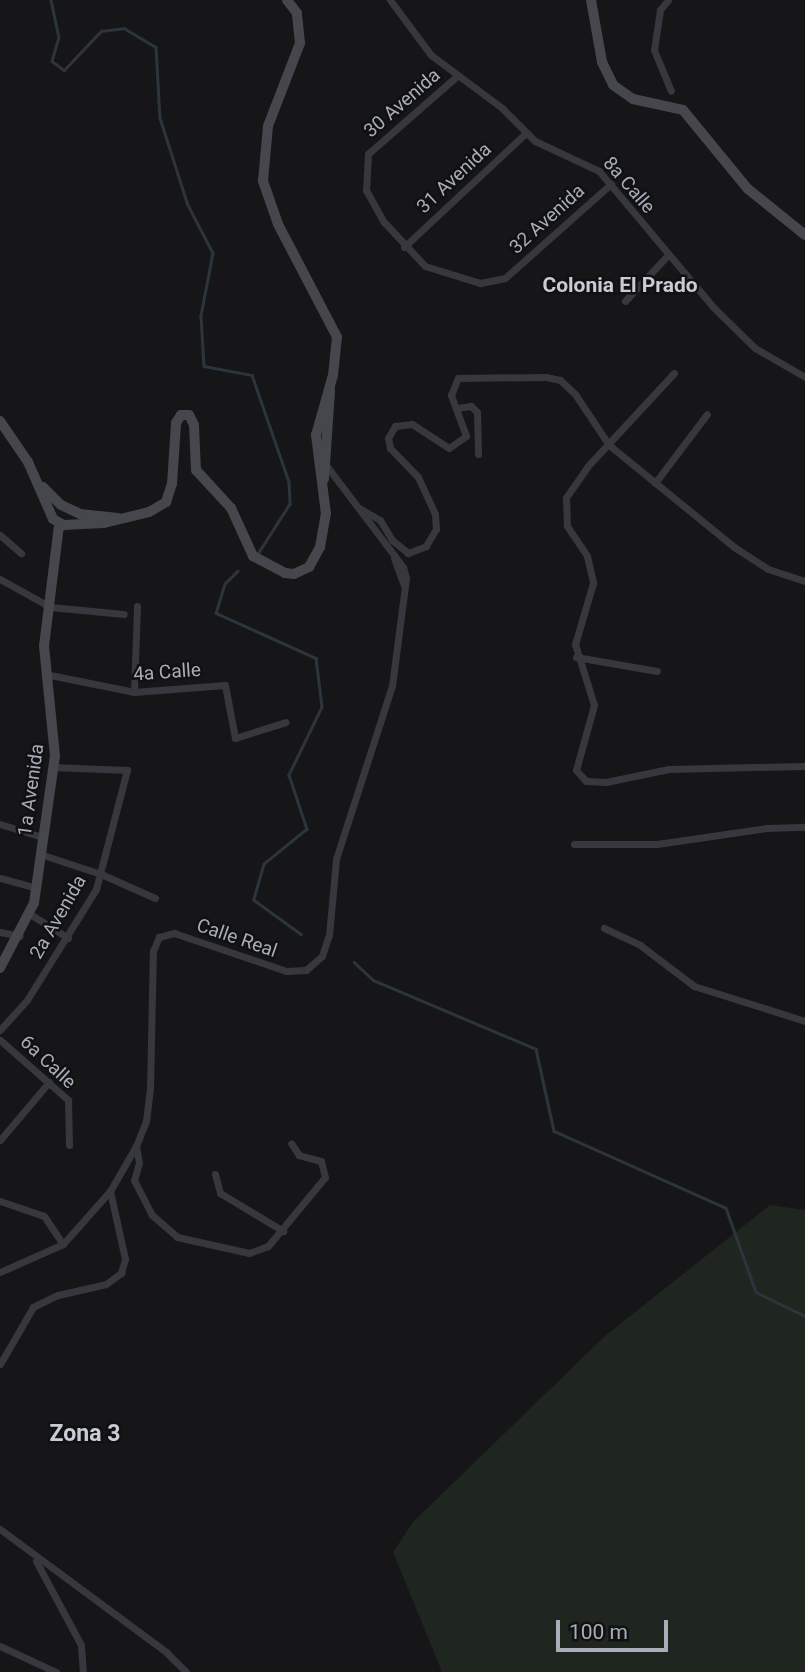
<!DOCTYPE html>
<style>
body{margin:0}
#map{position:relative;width:805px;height:1672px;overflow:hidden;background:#161618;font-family:Roboto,sans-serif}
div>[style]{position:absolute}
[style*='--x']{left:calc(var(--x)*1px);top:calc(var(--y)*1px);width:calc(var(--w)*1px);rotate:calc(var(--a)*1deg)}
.green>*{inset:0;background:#1e261f}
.stream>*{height:2.5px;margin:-1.25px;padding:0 1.25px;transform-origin:1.25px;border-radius:1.25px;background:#2c353c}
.street>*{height:7px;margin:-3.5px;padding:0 3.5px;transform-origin:3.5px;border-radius:3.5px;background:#37383d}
.secondary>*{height:10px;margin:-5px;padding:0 5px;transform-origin:5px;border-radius:5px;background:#45474d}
span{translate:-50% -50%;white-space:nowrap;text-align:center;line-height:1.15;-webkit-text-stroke:5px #111113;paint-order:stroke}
.street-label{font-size:19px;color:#a8adb8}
.neighbourhood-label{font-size:21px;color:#c9ccd4;font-weight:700}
.quarter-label{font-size:23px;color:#c9ccd4;font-weight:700}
.scale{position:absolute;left:556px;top:1620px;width:112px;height:32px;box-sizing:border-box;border:4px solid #a8adb8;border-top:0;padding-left:9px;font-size:21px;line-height:24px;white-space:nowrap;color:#a8adb8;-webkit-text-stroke:5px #111113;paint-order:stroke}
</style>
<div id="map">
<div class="green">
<i style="clip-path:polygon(770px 1205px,805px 1210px,805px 1672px,442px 1672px,393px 1552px,414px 1521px,605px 1336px)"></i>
</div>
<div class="stream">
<i style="--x:51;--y:0;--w:38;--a:78"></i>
<i style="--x:59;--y:37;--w:25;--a:106"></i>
<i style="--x:52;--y:61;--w:15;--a:37"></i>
<i style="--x:64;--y:70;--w:54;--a:-46.5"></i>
<i style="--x:101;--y:31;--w:23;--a:-7"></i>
<i style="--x:124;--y:28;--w:37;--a:31"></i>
<i style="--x:156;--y:47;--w:71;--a:86.8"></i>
<i style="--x:160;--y:118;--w:91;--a:72.2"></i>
<i style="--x:188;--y:205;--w:54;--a:62.5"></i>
<i style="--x:213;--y:253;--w:64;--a:100.8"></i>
<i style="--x:201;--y:316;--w:50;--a:86.6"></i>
<i style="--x:204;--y:366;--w:49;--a:10.6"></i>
<i style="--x:252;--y:375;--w:113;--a:70.9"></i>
<i style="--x:289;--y:482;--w:22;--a:87"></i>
<i style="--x:290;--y:504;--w:59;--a:122.6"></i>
<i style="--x:238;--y:571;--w:18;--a:135"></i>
<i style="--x:225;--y:584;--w:30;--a:107"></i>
<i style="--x:216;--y:613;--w:110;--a:24.2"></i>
<i style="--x:316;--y:658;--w:49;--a:83"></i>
<i style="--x:322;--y:707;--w:76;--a:115.9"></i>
<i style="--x:289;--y:775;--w:57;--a:71.6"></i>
<i style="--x:307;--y:829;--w:55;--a:140.9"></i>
<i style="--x:264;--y:864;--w:37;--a:106"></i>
<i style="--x:254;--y:900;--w:58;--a:35.9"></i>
<i style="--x:354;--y:962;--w:26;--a:43"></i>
<i style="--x:373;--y:980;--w:177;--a:22.9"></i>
<i style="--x:536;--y:1049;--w:84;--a:77.6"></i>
<i style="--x:554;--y:1131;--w:188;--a:24.1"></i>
<i style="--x:726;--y:1208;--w:89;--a:70.3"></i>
<i style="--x:756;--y:1292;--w:55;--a:26.1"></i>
</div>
<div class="street">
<i style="--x:390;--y:0;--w:69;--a:53.3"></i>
<i style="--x:431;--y:55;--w:89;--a:36.7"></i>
<i style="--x:502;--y:108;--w:47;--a:45"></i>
<i style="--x:535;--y:141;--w:71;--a:25.1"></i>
<i style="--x:599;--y:171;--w:177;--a:50"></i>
<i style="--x:713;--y:307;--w:59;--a:44.3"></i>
<i style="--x:755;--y:348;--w:58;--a:30.1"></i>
<i style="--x:668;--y:0;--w:13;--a:129"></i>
<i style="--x:660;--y:10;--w:40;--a:98.5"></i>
<i style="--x:654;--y:50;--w:44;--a:67.5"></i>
<i style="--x:457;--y:76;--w:118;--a:138.8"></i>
<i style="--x:368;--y:154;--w:36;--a:93"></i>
<i style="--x:366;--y:190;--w:37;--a:61"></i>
<i style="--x:384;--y:222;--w:60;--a:47"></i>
<i style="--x:425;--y:266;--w:58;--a:17.2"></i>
<i style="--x:480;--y:283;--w:25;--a:-11"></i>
<i style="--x:505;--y:278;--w:142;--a:-41.6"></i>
<i style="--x:404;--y:247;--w:167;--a:-43.1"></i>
<i style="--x:625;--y:301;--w:62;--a:-47"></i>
<i style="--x:674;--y:373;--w:127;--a:132.8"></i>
<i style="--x:588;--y:466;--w:39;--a:125"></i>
<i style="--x:566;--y:498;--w:28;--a:88"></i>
<i style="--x:567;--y:526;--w:36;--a:56"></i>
<i style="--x:587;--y:556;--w:28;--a:77"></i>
<i style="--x:593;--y:583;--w:64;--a:106.4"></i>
<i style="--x:575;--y:644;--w:64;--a:72.7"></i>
<i style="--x:594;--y:705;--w:67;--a:105.5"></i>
<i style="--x:576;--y:770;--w:15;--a:48"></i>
<i style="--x:586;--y:781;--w:20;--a:3"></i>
<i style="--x:606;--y:782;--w:64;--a:-11.7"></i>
<i style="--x:669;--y:769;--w:136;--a:-1.3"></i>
<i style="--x:457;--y:408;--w:14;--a:-8"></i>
<i style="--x:471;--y:406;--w:8;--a:45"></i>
<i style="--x:477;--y:412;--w:42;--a:88.6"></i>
<i style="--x:655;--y:483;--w:86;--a:-53"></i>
<i style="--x:359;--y:508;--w:24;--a:30"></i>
<i style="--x:380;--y:520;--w:23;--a:59"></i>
<i style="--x:392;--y:540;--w:21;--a:39"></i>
<i style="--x:408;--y:553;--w:19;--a:-21"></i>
<i style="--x:426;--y:546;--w:20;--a:-60"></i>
<i style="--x:436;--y:529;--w:15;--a:-94"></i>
<i style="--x:435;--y:514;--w:41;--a:-114.7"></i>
<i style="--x:418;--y:477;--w:40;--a:-134"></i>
<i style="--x:390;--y:448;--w:10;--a:-101"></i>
<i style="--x:388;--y:438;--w:14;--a:-60"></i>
<i style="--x:395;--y:426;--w:17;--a:-7"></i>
<i style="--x:412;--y:424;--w:44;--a:33"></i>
<i style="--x:449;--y:448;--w:21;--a:-35"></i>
<i style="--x:466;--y:436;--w:44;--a:-110.1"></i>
<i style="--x:451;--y:395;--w:18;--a:-68"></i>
<i style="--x:458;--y:378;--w:88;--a:-0.7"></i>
<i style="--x:546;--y:377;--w:14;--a:12"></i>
<i style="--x:560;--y:380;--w:21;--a:43"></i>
<i style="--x:575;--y:394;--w:61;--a:56.3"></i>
<i style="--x:609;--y:445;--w:161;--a:39.2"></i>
<i style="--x:734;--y:547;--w:40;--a:32.9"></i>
<i style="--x:768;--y:569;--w:39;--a:18"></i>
<i style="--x:0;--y:535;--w:28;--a:41"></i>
<i style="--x:394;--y:558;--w:29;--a:70"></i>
<i style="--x:0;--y:579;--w:57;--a:29.2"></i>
<i style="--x:50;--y:607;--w:74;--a:5.4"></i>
<i style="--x:576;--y:657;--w:82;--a:9.8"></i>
<i style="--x:45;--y:674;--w:91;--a:11.4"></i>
<i style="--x:134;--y:692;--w:91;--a:-4.4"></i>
<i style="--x:225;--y:685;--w:54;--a:79.3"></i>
<i style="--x:235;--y:738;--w:53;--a:-17.4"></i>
<i style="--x:134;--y:692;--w:86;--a:-88"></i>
<i style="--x:0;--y:824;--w:44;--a:17.2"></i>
<i style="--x:574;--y:844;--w:83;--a:0"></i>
<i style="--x:657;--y:844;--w:111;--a:-8.3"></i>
<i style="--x:767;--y:828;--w:38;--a:-2"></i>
<i style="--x:40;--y:854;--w:64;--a:18.2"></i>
<i style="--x:101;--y:874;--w:59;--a:24"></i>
<i style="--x:0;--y:878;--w:38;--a:15"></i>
<i style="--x:30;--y:914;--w:45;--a:32.3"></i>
<i style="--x:604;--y:928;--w:40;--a:25"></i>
<i style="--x:640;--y:945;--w:68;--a:37.2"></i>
<i style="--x:694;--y:986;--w:116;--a:17.5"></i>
<i style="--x:0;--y:932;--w:20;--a:11"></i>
<i style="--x:0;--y:1030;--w:40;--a:-48"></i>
<i style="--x:27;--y:1000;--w:131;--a:-58.1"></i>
<i style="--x:96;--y:889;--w:123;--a:-75.4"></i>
<i style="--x:127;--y:770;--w:74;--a:-177.7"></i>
<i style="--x:0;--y:1040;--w:91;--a:41.4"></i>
<i style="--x:68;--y:1100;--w:45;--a:88.7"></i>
<i style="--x:0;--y:1140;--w:76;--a:-49.8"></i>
<i style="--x:136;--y:1146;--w:17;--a:80"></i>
<i style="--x:139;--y:1163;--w:18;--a:106"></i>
<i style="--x:134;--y:1180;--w:39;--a:63"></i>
<i style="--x:152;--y:1215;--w:33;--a:41"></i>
<i style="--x:177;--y:1237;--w:74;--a:12.5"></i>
<i style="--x:249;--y:1253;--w:20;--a:-20"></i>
<i style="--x:268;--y:1246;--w:89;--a:-50.4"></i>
<i style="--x:325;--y:1177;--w:16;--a:-104"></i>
<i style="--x:321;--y:1161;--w:23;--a:-165"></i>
<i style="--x:299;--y:1155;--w:14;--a:-124"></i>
<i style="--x:215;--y:1174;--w:20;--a:75"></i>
<i style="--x:220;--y:1193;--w:74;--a:31.1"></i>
<i style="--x:0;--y:1201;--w:46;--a:18.8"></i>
<i style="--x:44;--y:1216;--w:34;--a:56"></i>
<i style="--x:0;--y:1272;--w:69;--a:-24"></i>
<i style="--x:63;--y:1244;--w:71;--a:-48.4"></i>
<i style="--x:110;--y:1191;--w:52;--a:-60"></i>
<i style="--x:136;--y:1146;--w:27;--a:-68"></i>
<i style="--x:146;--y:1121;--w:32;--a:-83"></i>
<i style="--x:150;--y:1089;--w:138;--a:-88.8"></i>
<i style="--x:153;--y:951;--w:15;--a:-67"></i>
<i style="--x:159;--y:937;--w:16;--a:-15"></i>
<i style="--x:174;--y:933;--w:118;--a:18.7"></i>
<i style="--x:286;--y:971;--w:20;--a:-3"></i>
<i style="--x:306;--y:970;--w:21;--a:-41"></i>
<i style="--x:322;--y:956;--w:22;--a:-72"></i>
<i style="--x:329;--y:935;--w:76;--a:-84.7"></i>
<i style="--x:336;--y:859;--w:182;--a:-72.1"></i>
<i style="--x:392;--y:686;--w:109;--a:-82.6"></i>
<i style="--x:406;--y:578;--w:11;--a:-105"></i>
<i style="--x:403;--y:567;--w:129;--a:-127.1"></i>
<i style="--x:0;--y:1364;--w:66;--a:-59.9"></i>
<i style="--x:33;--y:1307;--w:28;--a:-26"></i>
<i style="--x:58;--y:1295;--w:49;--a:-12.9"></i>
<i style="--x:106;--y:1284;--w:19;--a:-36"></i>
<i style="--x:121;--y:1273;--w:15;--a:-74"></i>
<i style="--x:125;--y:1259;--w:70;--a:-102.4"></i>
<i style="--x:0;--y:1529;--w:207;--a:36.5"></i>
<i style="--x:166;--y:1652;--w:28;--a:45"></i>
<i style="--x:36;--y:1561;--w:95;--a:61.8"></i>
<i style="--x:81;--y:1645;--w:27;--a:86"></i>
<i style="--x:0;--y:1646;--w:62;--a:24.9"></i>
</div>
<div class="secondary">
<i style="--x:591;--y:0;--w:63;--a:79.9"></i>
<i style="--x:602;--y:62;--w:25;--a:64"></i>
<i style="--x:613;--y:85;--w:24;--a:35"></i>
<i style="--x:633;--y:99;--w:51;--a:12.4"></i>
<i style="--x:683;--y:110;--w:102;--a:50.6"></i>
<i style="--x:748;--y:189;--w:73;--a:38.9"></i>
<i style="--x:0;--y:421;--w:50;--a:55.7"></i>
<i style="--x:28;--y:462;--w:62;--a:66.3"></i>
<i style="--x:53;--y:519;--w:13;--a:29"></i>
<i style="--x:64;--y:525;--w:40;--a:-2.9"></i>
<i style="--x:104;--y:523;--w:46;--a:-13.7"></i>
<i style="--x:149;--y:512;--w:20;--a:-30"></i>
<i style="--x:166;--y:502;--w:19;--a:-72"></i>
<i style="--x:172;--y:484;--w:61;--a:-86.2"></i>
<i style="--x:176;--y:423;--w:9;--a:-58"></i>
<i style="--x:181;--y:415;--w:8;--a:0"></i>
<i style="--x:189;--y:415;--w:11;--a:63"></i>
<i style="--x:194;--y:425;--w:45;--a:87.5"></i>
<i style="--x:196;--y:470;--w:52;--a:47.4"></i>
<i style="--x:231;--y:508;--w:53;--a:65.4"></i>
<i style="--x:253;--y:556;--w:36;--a:28"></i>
<i style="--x:285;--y:573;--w:9;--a:6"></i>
<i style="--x:294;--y:574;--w:17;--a:-25"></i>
<i style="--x:309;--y:567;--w:23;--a:-61"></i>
<i style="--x:320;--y:547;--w:34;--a:-80"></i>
<i style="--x:326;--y:514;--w:80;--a:-97.2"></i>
<i style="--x:316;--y:435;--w:62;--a:-74.2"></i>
<i style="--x:333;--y:375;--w:38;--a:-84"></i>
<i style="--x:337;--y:337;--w:127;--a:-117.6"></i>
<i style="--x:278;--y:224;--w:46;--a:-109.2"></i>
<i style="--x:263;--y:181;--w:55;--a:-84.8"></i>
<i style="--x:268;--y:126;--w:89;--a:-68.9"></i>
<i style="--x:300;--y:43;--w:30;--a:-96"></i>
<i style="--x:297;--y:13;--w:16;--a:-128"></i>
<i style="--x:324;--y:479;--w:89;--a:-86.1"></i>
<i style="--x:43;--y:487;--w:25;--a:45"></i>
<i style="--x:61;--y:505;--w:21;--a:25"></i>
<i style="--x:80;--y:514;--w:38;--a:6"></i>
<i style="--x:0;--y:968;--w:73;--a:-62.4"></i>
<i style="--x:34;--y:903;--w:148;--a:-81.9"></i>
<i style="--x:55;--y:756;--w:111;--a:-95.7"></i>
<i style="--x:44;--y:646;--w:122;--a:-82.9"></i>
</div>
<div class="street-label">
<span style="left:402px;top:103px;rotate:-41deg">30 Avenida</span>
<span style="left:454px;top:178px;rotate:-43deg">31 Avenida</span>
<span style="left:629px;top:185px;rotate:49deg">8a Calle</span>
<span style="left:547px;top:219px;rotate:-42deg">32 Avenida</span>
<span style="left:167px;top:672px;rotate:-4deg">4a Calle</span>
<span style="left:31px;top:790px;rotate:-82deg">1a Avenida</span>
<span style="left:58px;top:917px;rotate:-60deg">2a Avenida</span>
<span style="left:237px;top:938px;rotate:19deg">Calle Real</span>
<span style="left:48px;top:1062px;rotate:43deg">6a Calle</span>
</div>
<div class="neighbourhood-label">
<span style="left:620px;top:285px">Colonia El Prado</span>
</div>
<div class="quarter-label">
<span style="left:85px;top:1434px">Zona 3</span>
</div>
<div class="scale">100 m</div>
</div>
